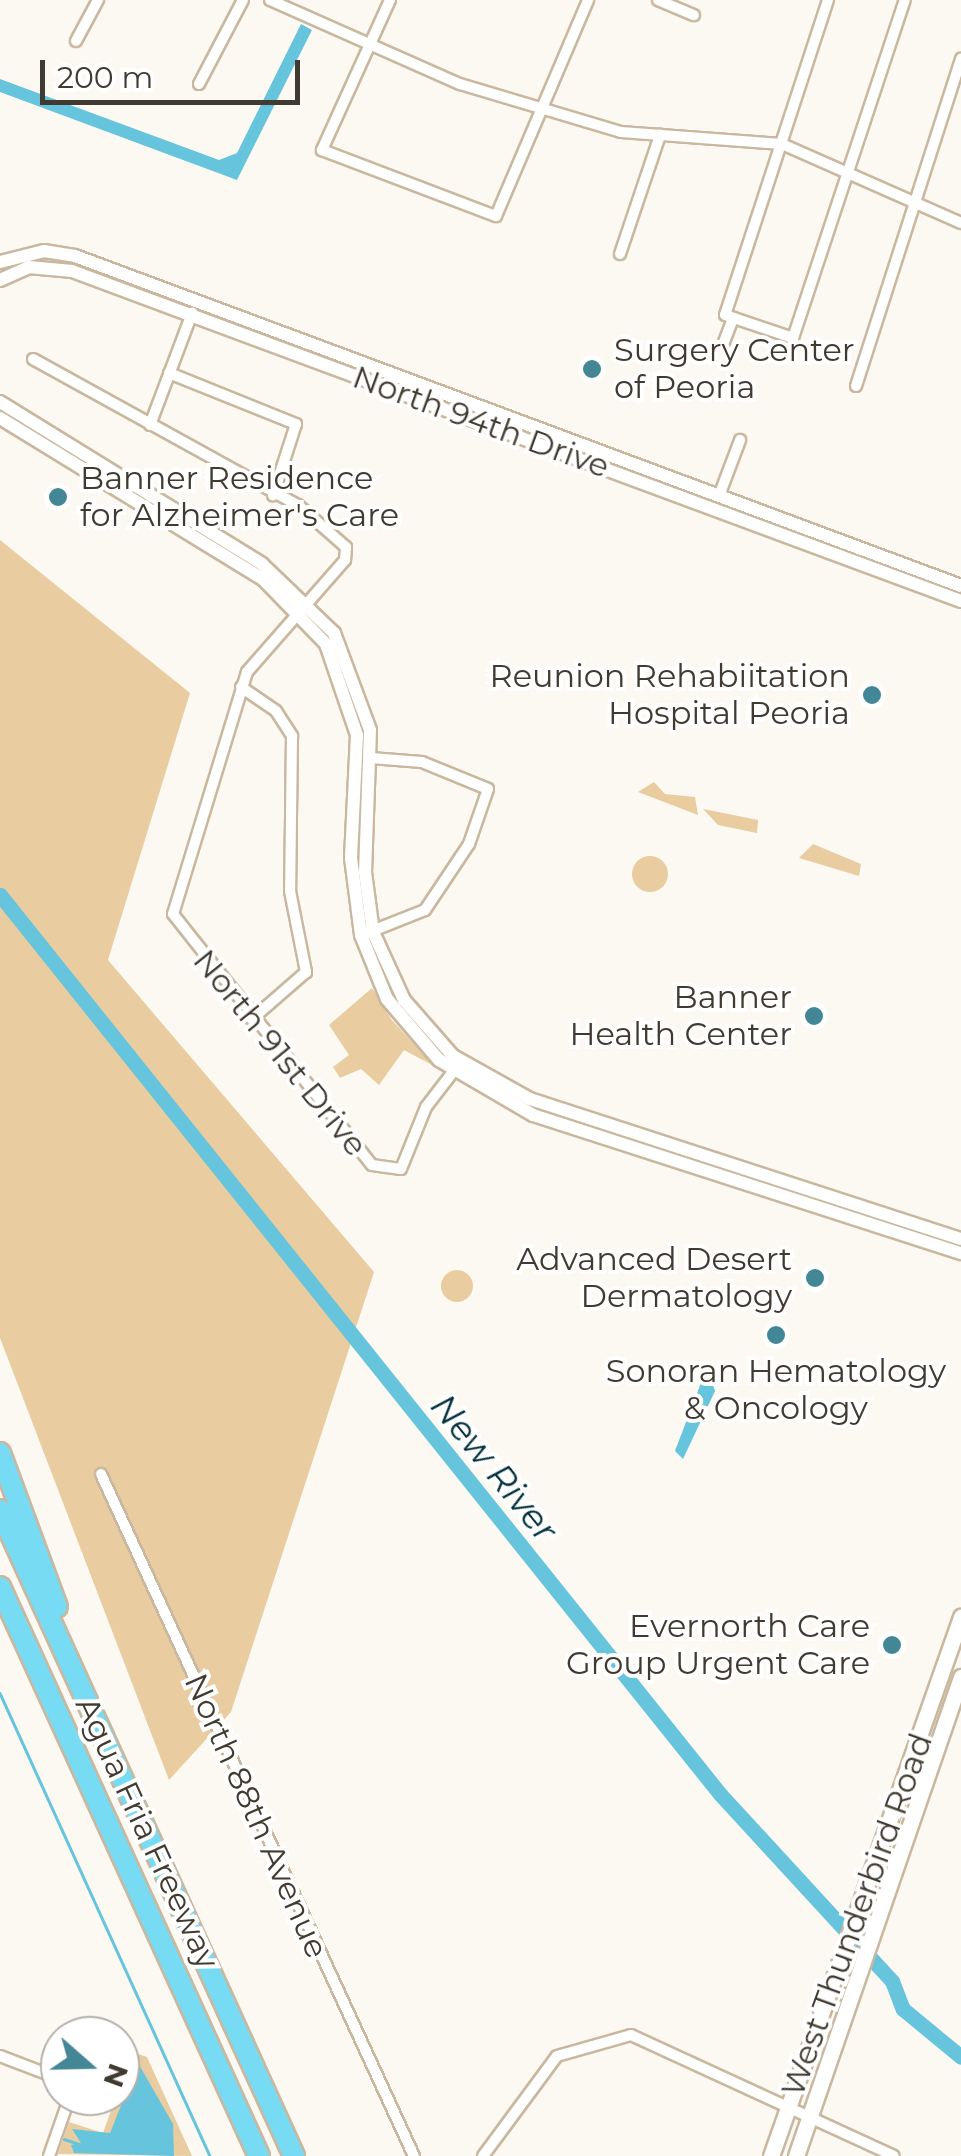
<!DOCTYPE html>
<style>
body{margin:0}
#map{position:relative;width:961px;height:2156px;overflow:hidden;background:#fcf9f3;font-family:Montserrat,sans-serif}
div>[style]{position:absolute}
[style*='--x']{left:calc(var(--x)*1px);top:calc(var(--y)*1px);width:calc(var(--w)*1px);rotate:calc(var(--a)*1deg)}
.green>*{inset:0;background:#e9cca0}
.round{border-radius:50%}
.water>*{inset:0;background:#66c4dc}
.stream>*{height:2.5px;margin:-1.25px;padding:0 1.25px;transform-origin:1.25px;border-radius:1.25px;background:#66c4dc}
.river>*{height:15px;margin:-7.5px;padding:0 7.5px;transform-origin:7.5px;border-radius:7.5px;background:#66c4dc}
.roads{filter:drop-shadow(2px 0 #c9b89f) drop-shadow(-2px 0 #c9b89f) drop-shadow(0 2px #c9b89f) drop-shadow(0 -2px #c9b89f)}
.minor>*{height:10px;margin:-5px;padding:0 5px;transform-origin:5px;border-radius:5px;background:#fff}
.tertiary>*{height:12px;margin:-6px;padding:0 6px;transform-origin:6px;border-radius:6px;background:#fff}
.secondary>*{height:15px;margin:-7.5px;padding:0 7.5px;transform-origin:7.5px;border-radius:7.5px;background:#fff}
.motorway>*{height:20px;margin:-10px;padding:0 10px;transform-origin:10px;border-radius:10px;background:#77dbf4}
.dots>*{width:28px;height:28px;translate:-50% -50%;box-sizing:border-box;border:5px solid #fff;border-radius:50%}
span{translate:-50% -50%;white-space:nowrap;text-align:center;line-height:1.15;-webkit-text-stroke:8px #fff;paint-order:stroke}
.poi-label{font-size:32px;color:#413a30}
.left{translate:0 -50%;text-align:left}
.right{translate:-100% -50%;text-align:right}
.street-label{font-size:32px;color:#413a30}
.water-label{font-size:35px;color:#02313b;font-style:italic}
.north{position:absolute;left:40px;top:2016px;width:100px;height:100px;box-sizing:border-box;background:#fff;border:2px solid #b3b0ac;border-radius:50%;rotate:110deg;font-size:28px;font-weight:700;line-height:40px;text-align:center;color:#413a30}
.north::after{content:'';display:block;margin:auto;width:35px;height:45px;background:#438696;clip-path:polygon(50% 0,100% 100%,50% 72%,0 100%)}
.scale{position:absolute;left:40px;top:60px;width:260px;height:45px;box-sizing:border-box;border:5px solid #413a30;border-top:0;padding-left:12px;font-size:30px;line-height:35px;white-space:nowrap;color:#413a30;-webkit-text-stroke:8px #fff;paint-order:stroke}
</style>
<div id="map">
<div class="green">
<i style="clip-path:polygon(0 540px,190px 693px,108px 960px,374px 1272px,231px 1712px,169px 1780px,0 1338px)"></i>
<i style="clip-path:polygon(654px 782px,665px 794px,695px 797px,698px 815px,638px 792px)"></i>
<i style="clip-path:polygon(703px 809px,758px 820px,757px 833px,718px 825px)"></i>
<i style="clip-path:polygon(813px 844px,861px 864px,859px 876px,799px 858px)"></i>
<i class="round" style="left:632px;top:856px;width:36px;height:36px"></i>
<i style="clip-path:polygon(372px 988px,391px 1019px,434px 1066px,404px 1050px,379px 1085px,361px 1069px,340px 1078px,333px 1067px,349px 1055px,329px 1025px)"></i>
<i class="round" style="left:441px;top:1270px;width:32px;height:32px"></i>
<i style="clip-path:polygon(132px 2052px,147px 2057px,192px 2156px,58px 2154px,69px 2122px,103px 2133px)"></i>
</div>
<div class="water">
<i style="clip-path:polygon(301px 24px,312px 30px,237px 180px,0 92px,0 79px,219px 160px,237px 153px)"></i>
<i style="clip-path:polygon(707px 1367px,715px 1391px,683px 1459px,675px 1451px)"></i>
<i style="clip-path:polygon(138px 2063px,173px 2124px,174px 2156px,74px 2153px,71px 2145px,81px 2143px,72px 2129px,110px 2133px)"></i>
</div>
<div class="stream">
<i style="--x:0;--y:1693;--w:508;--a:65.6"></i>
<i style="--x:64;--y:2139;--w:16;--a:18"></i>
</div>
<div class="river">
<i style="--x:0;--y:895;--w:1152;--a:51.31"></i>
<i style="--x:720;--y:1794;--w:254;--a:47.4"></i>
<i style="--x:892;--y:1981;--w:30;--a:69"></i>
<i style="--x:903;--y:2009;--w:75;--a:39.6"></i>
</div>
<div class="roads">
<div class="minor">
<i style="--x:270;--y:0;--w:208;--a:23.9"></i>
<i style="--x:460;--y:84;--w:168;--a:16.6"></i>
<i style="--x:621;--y:132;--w:161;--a:4.3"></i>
<i style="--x:782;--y:144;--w:196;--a:23.8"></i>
<i style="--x:390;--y:0;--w:165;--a:114.4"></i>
<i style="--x:322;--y:150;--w:186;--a:20.8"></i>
<i style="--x:496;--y:216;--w:235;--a:-66.9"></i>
<i style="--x:658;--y:0;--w:39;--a:23"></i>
<i style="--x:828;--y:0;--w:331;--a:108.1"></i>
<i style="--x:725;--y:315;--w:72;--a:18.7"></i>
<i style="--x:793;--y:338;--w:356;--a:-71.7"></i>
<i style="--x:76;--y:41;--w:47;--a:-61.8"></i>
<i style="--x:199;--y:84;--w:95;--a:-62.4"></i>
<i style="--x:620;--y:254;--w:126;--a:-71.4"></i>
<i style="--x:724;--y:342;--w:26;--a:-69"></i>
<i style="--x:33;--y:359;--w:303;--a:28.9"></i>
<i style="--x:298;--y:505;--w:64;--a:41.2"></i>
<i style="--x:346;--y:547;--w:13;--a:94"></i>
<i style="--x:345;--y:560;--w:149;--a:131.2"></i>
<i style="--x:247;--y:672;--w:253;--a:107"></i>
<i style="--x:173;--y:914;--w:320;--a:51.6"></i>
<i style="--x:372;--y:1165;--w:29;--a:8"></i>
<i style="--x:401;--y:1169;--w:67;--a:-68"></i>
<i style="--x:426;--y:1107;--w:44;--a:-52.4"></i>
<i style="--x:169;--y:373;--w:137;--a:21.9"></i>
<i style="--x:296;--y:424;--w:75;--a:107.9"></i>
<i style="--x:856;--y:386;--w:344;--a:-72.2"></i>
<i style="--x:150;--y:425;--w:120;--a:-69.4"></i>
<i style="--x:719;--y:496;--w:60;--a:-69.4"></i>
<i style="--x:241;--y:687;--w:42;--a:34.4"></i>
<i style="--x:276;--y:711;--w:30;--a:57"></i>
<i style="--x:292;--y:736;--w:155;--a:90.7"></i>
<i style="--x:290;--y:891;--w:83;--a:78.8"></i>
<i style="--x:306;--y:972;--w:72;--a:139"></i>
<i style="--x:367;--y:933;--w:62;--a:-21.6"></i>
<i style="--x:425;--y:910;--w:79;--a:-56.3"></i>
<i style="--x:469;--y:844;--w:58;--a:-70.9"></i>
<i style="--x:488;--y:789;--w:71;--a:-157.8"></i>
<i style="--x:422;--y:762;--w:51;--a:-175.5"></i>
<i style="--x:101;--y:1474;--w:750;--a:65.35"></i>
<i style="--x:0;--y:2056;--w:64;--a:21"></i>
<i style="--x:49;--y:2156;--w:64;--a:-70.7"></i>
<i style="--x:483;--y:2156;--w:124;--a:-53.5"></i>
<i style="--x:557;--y:2056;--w:77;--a:-15.8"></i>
<i style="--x:631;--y:2035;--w:289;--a:24.7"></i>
</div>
<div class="tertiary">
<i style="--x:0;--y:262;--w:45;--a:-14"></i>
<i style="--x:44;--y:251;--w:31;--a:9"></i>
<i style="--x:75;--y:256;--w:945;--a:20.43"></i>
<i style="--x:0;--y:280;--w:32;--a:-24"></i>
<i style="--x:29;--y:267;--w:43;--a:5.3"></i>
<i style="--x:72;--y:271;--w:948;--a:20.37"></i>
<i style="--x:0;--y:402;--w:308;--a:31.7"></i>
<i style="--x:262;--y:564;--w:100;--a:43.8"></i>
<i style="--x:334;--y:633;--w:103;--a:69.6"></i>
<i style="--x:370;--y:730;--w:142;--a:92"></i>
<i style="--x:365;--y:872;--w:61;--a:82.4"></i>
<i style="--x:373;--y:932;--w:75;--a:65.5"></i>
<i style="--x:404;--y:1000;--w:74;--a:48.8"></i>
<i style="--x:453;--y:1056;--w:88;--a:29.2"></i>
<i style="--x:530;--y:1099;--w:453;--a:18"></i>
<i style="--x:0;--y:418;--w:310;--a:31.5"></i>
<i style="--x:264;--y:580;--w:89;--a:45.9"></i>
<i style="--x:326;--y:644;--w:96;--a:71.2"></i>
<i style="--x:357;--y:735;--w:123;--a:92.8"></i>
<i style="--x:351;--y:858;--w:78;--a:82.6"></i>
<i style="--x:361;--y:935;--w:69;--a:67.9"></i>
<i style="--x:387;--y:999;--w:80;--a:49.6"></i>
<i style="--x:439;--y:1060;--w:109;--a:30.3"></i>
<i style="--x:533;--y:1115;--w:450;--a:17.9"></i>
</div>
<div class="secondary">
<i style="--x:771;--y:2156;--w:572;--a:-70.58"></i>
<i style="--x:796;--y:2156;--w:507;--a:-70.99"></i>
</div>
<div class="motorway">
<i style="--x:0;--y:1453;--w:164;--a:69.7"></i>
<i style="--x:0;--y:1510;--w:710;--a:65.53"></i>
<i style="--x:0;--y:1587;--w:625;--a:65.53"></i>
</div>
</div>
<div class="dots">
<i style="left:592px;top:369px;background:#438696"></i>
<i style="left:58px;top:497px;background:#438696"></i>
<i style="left:872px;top:695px;background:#438696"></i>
<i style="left:814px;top:1016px;background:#438696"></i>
<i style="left:815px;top:1278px;background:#438696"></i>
<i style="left:776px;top:1335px;background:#438696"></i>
<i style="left:892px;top:1645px;background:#438696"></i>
</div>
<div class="poi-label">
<span class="left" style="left:614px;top:369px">Surgery Center<br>of Peoria</span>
<span class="left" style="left:80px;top:497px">Banner Residence<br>for Alzheimer's Care</span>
<span class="right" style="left:850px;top:695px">Reunion Rehabiitation<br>Hospital Peoria</span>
<span class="right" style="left:792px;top:1016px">Banner<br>Health Center</span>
<span class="right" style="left:792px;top:1278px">Advanced Desert<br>Dermatology</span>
<span style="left:776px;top:1390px">Sonoran Hematology<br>&amp; Oncology</span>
<span class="right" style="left:870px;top:1645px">Evernorth Care<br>Group Urgent Care</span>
</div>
<div class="street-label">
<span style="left:481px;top:422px;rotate:20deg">North 94th Drive</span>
<span style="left:280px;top:1053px;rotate:51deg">North 91st Drive</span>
<span style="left:256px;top:1816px;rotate:66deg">North 88th Avenue</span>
<span style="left:147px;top:1833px;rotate:65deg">Agua Fria Freeway</span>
<span style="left:857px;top:1915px;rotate:-70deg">West Thunderbird Road</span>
</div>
<div class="water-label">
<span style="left:494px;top:1468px;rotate:51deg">New River</span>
</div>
<div class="north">N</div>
<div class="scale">200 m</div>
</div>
